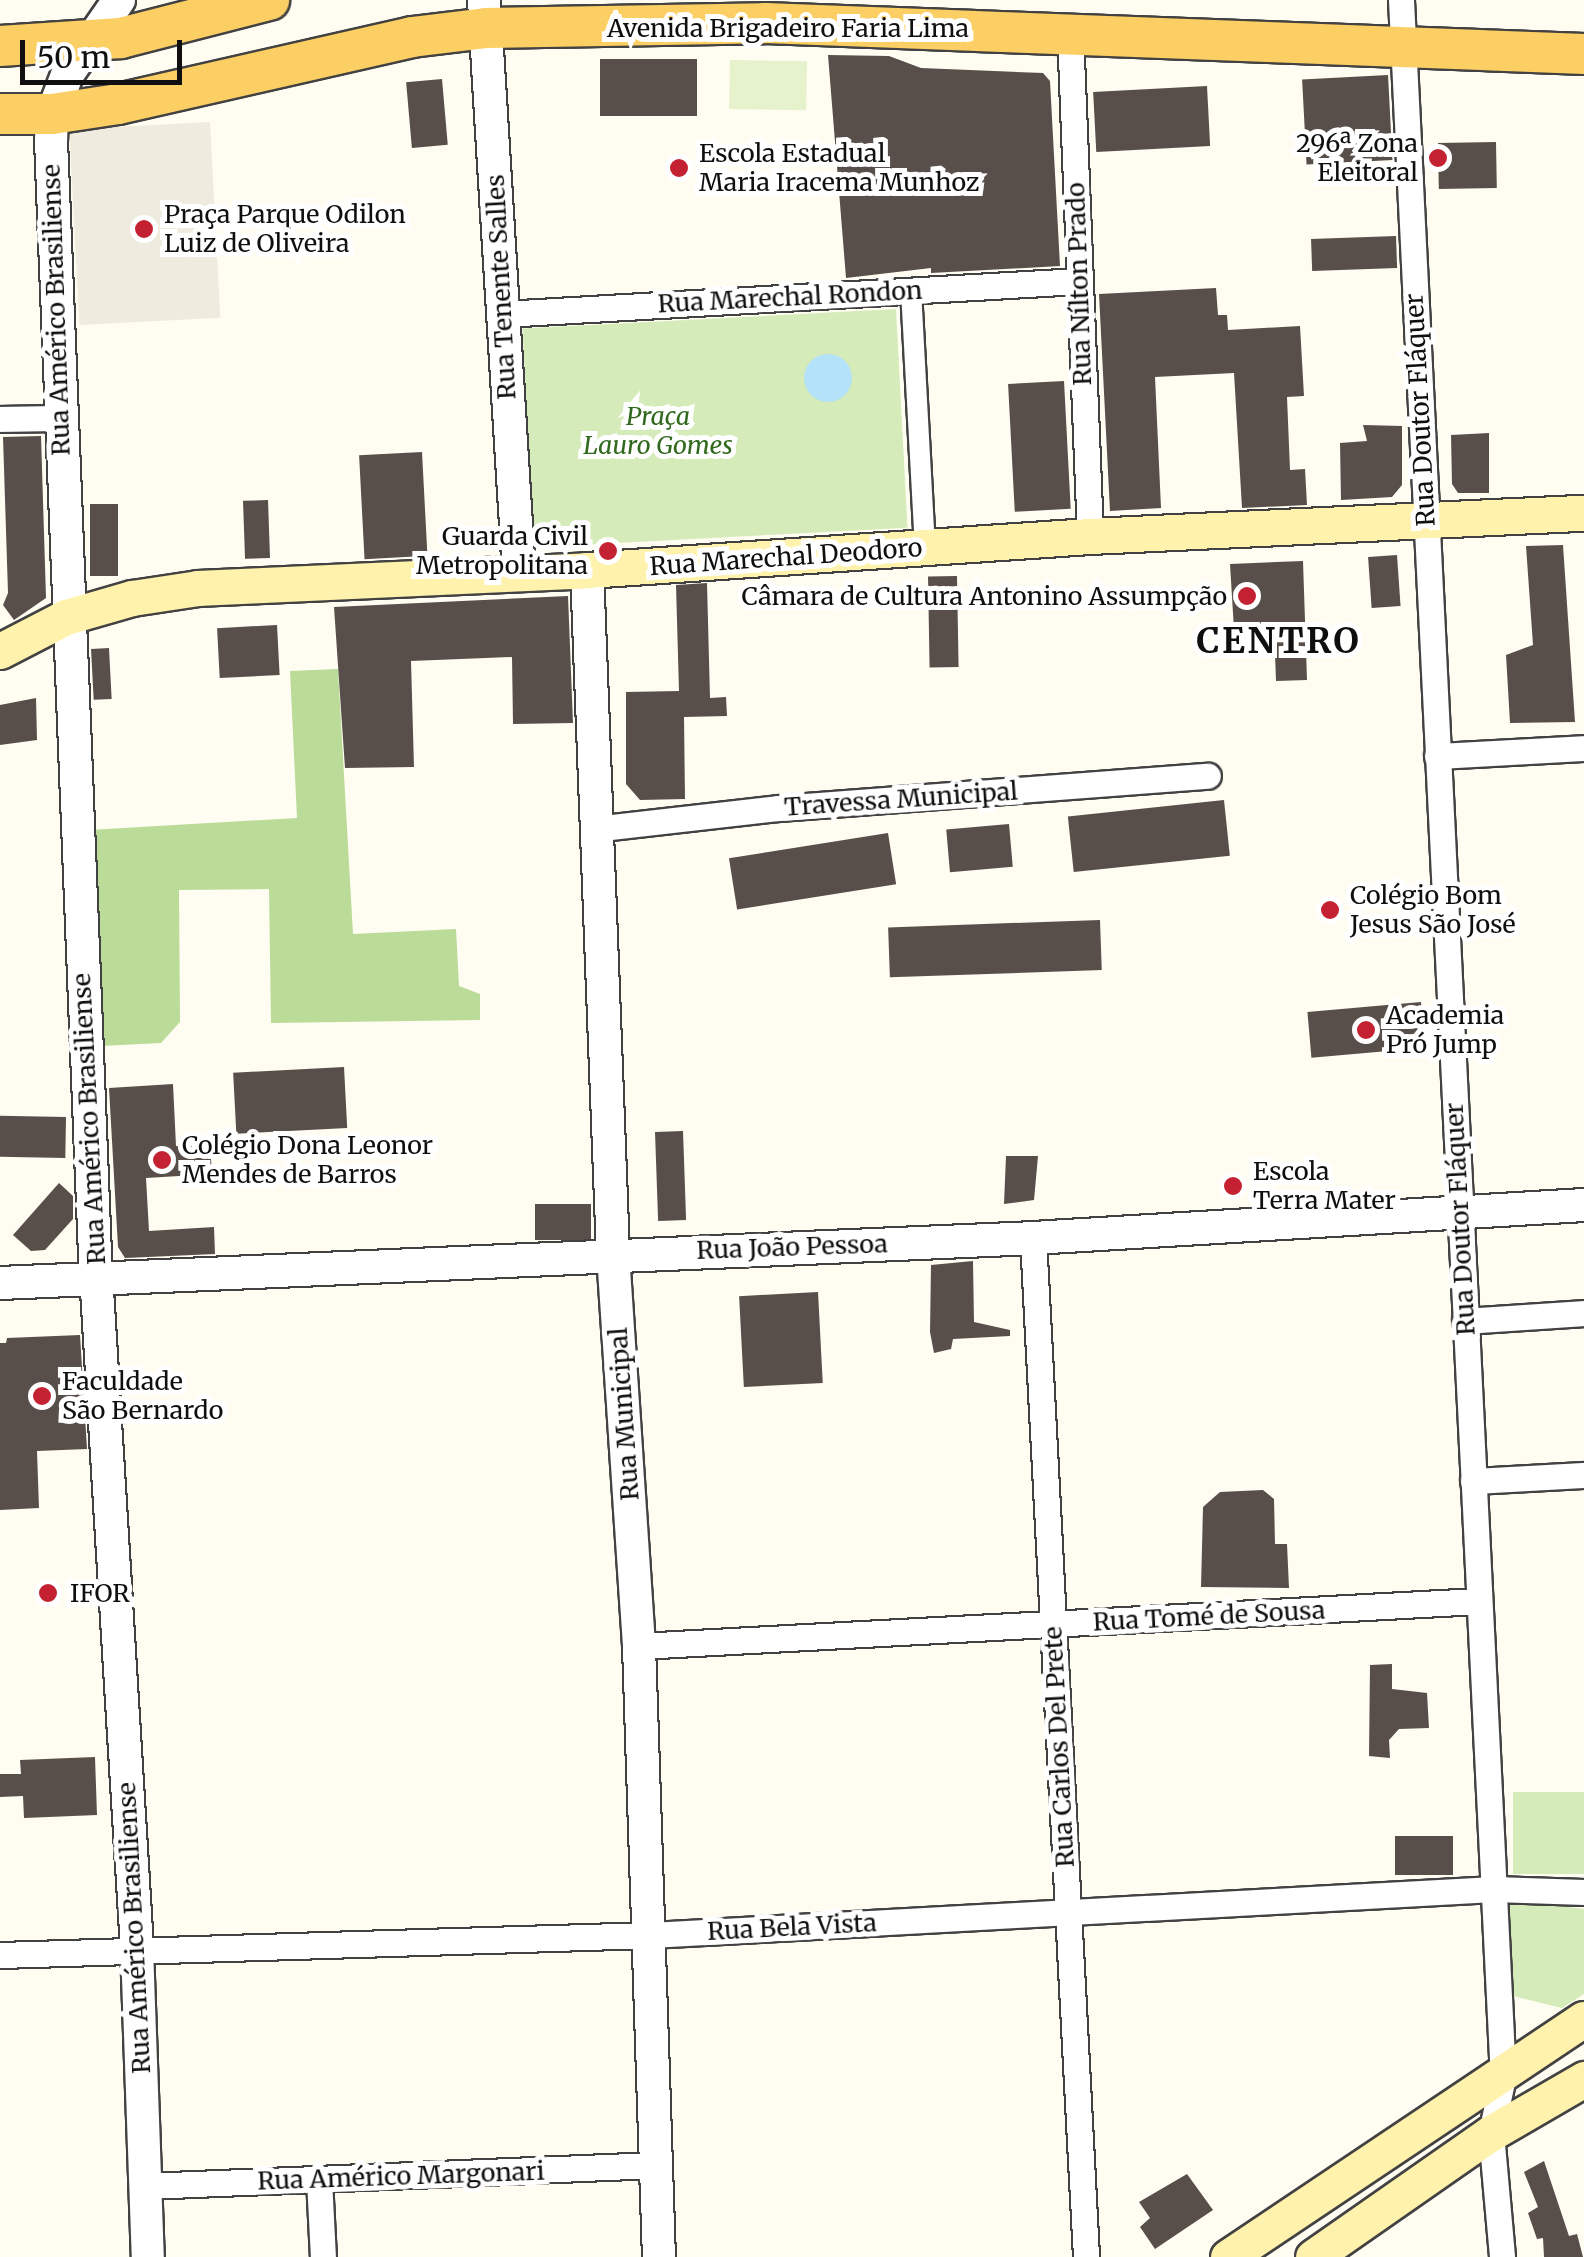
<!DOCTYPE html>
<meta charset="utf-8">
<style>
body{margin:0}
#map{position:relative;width:1584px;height:2257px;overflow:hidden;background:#fffcf1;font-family:Merriweather,serif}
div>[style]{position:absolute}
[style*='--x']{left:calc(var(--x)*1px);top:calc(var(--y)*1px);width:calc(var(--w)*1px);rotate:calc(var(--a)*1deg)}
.green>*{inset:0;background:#d5ebb9;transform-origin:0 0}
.forest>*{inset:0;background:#badc98}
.pitch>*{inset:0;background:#e6f2cb;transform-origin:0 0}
.plaza>*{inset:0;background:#f0ebdf;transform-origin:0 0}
.water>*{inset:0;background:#b4e2f8}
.round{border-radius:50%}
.building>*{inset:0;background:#584f4b;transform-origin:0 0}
.roads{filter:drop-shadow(2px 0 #424242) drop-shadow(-2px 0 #424242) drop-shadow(0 2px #424242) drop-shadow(0 -2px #424242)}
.pedestrian>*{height:20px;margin:-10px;padding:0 10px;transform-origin:10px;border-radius:10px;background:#fff}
.minor>*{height:25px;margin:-12.5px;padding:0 12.5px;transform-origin:12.5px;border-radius:12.5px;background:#fff}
.tertiary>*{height:32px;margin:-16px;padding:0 16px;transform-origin:16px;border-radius:16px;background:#fff}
.secondary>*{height:35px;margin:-17.5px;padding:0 17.5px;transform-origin:17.5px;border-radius:17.5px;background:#fff2ac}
.primary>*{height:40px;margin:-20px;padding:0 20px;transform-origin:20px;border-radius:20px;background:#fccf64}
.dots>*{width:28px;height:28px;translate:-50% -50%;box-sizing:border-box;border:5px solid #fff;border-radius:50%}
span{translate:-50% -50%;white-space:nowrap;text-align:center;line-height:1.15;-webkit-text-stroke:10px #fff;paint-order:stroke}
.street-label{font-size:25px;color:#0f0f0f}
.poi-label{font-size:25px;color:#0f0f0f}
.right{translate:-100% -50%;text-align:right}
.left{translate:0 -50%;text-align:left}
.park-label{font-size:25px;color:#30691d;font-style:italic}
.district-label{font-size:35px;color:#0f0f0f;font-weight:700;letter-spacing:2.5px}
.scale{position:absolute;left:20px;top:40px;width:162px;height:45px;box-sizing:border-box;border:5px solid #0f0f0f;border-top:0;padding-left:12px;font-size:30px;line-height:35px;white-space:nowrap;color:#0f0f0f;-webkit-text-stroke:8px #fff;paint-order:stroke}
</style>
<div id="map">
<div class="green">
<i style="left:896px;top:309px;width:219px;height:374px;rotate:87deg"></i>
<i style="left:1584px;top:1792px;width:82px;height:71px;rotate:90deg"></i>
<i style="clip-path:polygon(1506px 1899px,1584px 1909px,1584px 1994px,1562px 2008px,1513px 1996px)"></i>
</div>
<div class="forest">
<i style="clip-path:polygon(338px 669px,353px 934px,456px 929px,459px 986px,480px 994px,480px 1020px,271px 1023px,269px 889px,179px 890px,180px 1022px,161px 1043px,101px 1046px,89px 830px,297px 818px,290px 671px)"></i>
</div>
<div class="pitch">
<i style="left:730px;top:60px;width:77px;height:49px;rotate:1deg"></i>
</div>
<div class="plaza">
<i style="left:210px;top:122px;width:196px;height:141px;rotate:87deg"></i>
</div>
<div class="water">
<i class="round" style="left:804px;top:354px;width:48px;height:48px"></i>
</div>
<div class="building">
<i style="clip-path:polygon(828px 55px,889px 56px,921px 68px,1043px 73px,1050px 81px,1060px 266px,931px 273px,931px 268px,846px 278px)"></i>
<i style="left:600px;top:59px;width:97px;height:57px"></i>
<i style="left:1388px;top:75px;width:85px;height:86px;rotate:87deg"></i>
<i style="left:442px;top:79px;width:66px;height:36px;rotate:85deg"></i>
<i style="left:1207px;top:86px;width:60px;height:114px;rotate:87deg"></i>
<i style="left:1496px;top:142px;width:46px;height:58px;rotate:89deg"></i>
<i style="left:1396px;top:236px;width:32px;height:85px;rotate:88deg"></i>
<i style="clip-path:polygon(1216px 288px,1218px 315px,1227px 315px,1228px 330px,1300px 326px,1304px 396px,1287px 397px,1290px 470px,1305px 469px,1307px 505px,1242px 508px,1234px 373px,1155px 377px,1161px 508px,1110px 511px,1099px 294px)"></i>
<i style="left:1064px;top:381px;width:128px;height:56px;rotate:87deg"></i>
<i style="clip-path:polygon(1363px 425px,1402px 426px,1402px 485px,1392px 497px,1341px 500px,1340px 443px,1367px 441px)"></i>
<i style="clip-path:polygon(1489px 433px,1489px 493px,1458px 493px,1452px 484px,1451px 435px)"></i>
<i style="clip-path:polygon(41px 436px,46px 598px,14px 620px,3px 605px,8px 593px,3px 437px)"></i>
<i style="left:422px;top:452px;width:104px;height:63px;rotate:87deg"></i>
<i style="left:268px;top:500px;width:58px;height:25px;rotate:88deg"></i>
<i style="left:90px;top:504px;width:28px;height:72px"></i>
<i style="clip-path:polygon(1563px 545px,1575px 722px,1510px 723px,1506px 655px,1533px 645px,1526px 546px)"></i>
<i style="left:1397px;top:555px;width:51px;height:29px;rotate:86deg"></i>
<i style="clip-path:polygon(1303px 561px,1307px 680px,1276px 681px,1274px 627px,1234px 630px,1230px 564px)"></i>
<i style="left:957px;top:576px;width:91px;height:29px;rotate:89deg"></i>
<i style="clip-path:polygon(707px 583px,710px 698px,726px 697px,727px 716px,684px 717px,685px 799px,640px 800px,626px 784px,626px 692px,679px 691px,676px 585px)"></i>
<i style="clip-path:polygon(568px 596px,573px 723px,513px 724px,512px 657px,411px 661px,414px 767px,345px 768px,334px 607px)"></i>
<i style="left:277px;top:625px;width:50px;height:60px;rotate:87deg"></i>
<i style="left:109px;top:648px;width:51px;height:18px;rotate:87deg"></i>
<i style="clip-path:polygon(36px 698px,37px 740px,0 745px,0 705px)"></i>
<i style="left:1224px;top:800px;width:56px;height:157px;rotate:84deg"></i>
<i style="left:1009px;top:824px;width:43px;height:63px;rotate:85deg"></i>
<i style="left:888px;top:833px;width:52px;height:161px;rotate:81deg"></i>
<i style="left:1100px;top:920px;width:50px;height:212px;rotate:88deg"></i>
<i style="left:1421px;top:1002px;width:46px;height:114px;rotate:85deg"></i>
<i style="left:344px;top:1067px;width:61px;height:111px;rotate:87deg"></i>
<i style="clip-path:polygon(173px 1084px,176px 1146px,210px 1144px,212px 1174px,146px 1178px,149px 1231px,214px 1227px,215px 1254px,125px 1258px,118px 1247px,109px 1088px)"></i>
<i style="left:66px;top:1117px;width:41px;height:66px;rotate:91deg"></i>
<i style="left:683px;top:1131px;width:89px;height:28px;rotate:88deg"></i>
<i style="clip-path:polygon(1006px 1156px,1038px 1156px,1034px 1200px,1004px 1204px)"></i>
<i style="clip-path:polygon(59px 1183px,73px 1196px,73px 1219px,45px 1250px,31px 1251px,13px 1235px)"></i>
<i style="left:535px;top:1204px;width:56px;height:36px"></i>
<i style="clip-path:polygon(973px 1261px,974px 1322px,1010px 1330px,1010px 1336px,953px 1339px,951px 1349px,934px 1353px,930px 1332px,931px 1265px)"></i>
<i style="left:818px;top:1292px;width:91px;height:79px;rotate:87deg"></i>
<i style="clip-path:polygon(80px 1335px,87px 1449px,37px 1451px,39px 1508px,0 1510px,0 1343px,6px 1343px,7px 1338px)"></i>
<i style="clip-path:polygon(1263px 1490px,1274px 1499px,1275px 1544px,1287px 1544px,1289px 1588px,1201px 1587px,1203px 1507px,1220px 1492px)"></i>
<i style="clip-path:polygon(1392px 1664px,1392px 1689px,1427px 1693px,1429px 1728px,1399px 1729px,1389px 1740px,1390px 1758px,1369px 1756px,1370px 1665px)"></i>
<i style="clip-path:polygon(95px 1757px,97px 1815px,24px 1818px,23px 1796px,0 1797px,0 1774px,21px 1774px,20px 1760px)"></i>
<i style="left:1453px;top:1836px;width:39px;height:58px;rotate:90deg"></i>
<i style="clip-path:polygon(1544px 2161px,1569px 2236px,1577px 2234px,1583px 2257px,1544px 2257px,1543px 2238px,1537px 2239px,1528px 2213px,1538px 2207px,1524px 2172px)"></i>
<i style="clip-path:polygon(1187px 2174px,1213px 2210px,1155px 2249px,1140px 2227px,1150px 2218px,1139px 2202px)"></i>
</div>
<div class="roads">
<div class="pedestrian">
<i style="--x:911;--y:290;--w:257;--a:86.9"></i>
</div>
<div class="minor">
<i style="--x:1401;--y:0;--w:2080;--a:87.19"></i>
<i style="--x:1503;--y:2077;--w:57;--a:102.1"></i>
<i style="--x:1491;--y:2133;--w:124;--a:84.9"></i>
<i style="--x:1070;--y:31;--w:505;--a:87.73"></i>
<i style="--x:503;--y:314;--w:576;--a:-3.28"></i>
<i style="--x:0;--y:419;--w:59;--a:-1"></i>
<i style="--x:1437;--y:756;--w:147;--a:-3.1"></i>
<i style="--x:594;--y:829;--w:185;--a:-6.5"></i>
<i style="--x:778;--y:808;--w:431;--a:-4.3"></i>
<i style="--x:1033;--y:1238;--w:1020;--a:87.02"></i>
<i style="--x:1465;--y:1321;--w:119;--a:-3.8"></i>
<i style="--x:1473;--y:1481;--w:111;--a:-3.1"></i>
<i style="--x:639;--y:1646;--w:841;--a:-3.07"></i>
<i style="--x:0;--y:1955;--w:650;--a:-1.76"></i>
<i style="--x:650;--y:1935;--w:845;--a:-3.12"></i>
<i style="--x:1494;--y:1889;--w:90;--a:1.9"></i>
<i style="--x:319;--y:2179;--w:78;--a:87.1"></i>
<i style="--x:146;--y:2186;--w:510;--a:-2.36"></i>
</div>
<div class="tertiary">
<i style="--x:119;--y:0;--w:91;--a:124.7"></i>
<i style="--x:67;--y:75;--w:42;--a:111"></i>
<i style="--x:52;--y:114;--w:26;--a:92"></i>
<i style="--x:51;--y:140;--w:1118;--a:87.74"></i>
<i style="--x:95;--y:1257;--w:692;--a:86.52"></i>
<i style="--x:137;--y:1948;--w:309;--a:88"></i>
<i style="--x:484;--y:0;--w:575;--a:86.51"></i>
<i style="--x:587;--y:570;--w:684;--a:87.82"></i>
<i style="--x:613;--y:1254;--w:393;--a:86.2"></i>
<i style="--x:639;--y:1646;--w:611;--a:88.13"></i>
<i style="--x:0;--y:1283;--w:1034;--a:-2.49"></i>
<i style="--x:1033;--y:1238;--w:552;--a:-3.43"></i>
</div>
<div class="secondary">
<i style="--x:0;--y:651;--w:74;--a:-27.3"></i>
<i style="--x:66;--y:617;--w:69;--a:-16.1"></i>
<i style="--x:132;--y:598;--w:67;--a:-8.6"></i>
<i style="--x:198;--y:588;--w:389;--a:-2.6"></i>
<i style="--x:587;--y:570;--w:504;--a:-3.87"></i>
<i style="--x:1090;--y:536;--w:495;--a:-2.7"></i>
<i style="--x:1228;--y:2257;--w:428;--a:-33.8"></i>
<i style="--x:1313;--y:2257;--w:217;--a:-34.9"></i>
<i style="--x:1491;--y:2133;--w:108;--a:-30.1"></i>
</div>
<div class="primary">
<i style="--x:0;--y:46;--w:121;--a:-3.8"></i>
<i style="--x:121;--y:38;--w:153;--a:-14.4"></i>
<i style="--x:0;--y:114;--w:52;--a:0"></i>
<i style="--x:52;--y:114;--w:67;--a:-8.6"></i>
<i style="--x:118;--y:104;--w:302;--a:-12.8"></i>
<i style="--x:412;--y:37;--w:75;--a:-6.9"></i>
<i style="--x:486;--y:28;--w:279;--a:-1"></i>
<i style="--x:765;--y:23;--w:820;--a:2.17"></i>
</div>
</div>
<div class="dots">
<i style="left:1438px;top:158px;background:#c42232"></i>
<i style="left:679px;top:168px;background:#c42232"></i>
<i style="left:144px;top:229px;background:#c42232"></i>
<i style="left:608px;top:551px;background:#c42232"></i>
<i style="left:1247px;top:596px;background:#c42232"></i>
<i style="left:1330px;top:910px;background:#c42232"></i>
<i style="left:1366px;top:1030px;background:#c42232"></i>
<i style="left:162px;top:1160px;background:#c42232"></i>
<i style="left:1233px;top:1186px;background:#c42232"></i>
<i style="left:42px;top:1396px;background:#c42232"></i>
<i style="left:48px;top:1593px;background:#c42232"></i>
</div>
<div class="street-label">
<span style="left:788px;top:28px">Avenida Brigadeiro Faria Lima</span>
<span style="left:1079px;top:284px;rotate:-92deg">Rua Nílton Prado</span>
<span style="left:501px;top:287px;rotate:-93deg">Rua Tenente Salles</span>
<span style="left:790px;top:297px;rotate:-3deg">Rua Marechal Rondon</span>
<span style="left:56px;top:310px;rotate:-92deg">Rua Américo Brasiliense</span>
<span style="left:1420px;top:410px;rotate:-93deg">Rua Doutor Fláquer</span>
<span style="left:786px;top:557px;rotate:-4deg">Rua Marechal Deodoro</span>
<span style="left:901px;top:799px;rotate:-4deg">Travessa Municipal</span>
<span style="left:89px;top:1119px;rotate:-93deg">Rua Américo Brasiliense</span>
<span style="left:1460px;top:1219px;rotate:-93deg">Rua Doutor Fláquer</span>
<span style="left:792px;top:1247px;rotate:-2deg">Rua João Pessoa</span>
<span style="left:624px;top:1414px;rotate:-94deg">Rua Municipal</span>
<span style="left:1209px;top:1616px;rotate:-3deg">Rua Tomé de Sousa</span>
<span style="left:1059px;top:1747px;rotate:-93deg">Rua Carlos Del Prete</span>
<span style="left:792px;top:1927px;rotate:-3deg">Rua Bela Vista</span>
<span style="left:134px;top:1928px;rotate:-93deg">Rua Américo Brasiliense</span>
<span style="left:401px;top:2176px;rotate:-2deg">Rua Américo Margonari</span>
</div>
<div class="poi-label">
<span class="right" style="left:1418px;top:158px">296ª Zona<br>Eleitoral</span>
<span class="left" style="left:699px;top:168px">Escola Estadual<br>Maria Iracema Munhoz</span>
<span class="left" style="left:164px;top:229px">Praça Parque Odilon<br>Luiz de Oliveira</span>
<span class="right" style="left:588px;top:551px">Guarda Civil<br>Metropolitana</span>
<span class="right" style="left:1227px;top:596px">Câmara de Cultura Antonino Assumpção</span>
<span class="left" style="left:1350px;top:910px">Colégio Bom<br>Jesus São José</span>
<span class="left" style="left:1386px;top:1030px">Academia<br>Pró Jump</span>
<span class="left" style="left:182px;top:1160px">Colégio Dona Leonor<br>Mendes de Barros</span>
<span class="left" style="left:1253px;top:1186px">Escola<br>Terra Mater</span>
<span class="left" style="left:62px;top:1396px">Faculdade<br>São Bernardo</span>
<span class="left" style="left:70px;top:1593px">IFOR</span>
</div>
<div class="park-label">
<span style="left:658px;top:431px">Praça<br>Lauro Gomes</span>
</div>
<div class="district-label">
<span style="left:1279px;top:641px">CENTRO</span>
</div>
<div class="scale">50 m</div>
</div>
